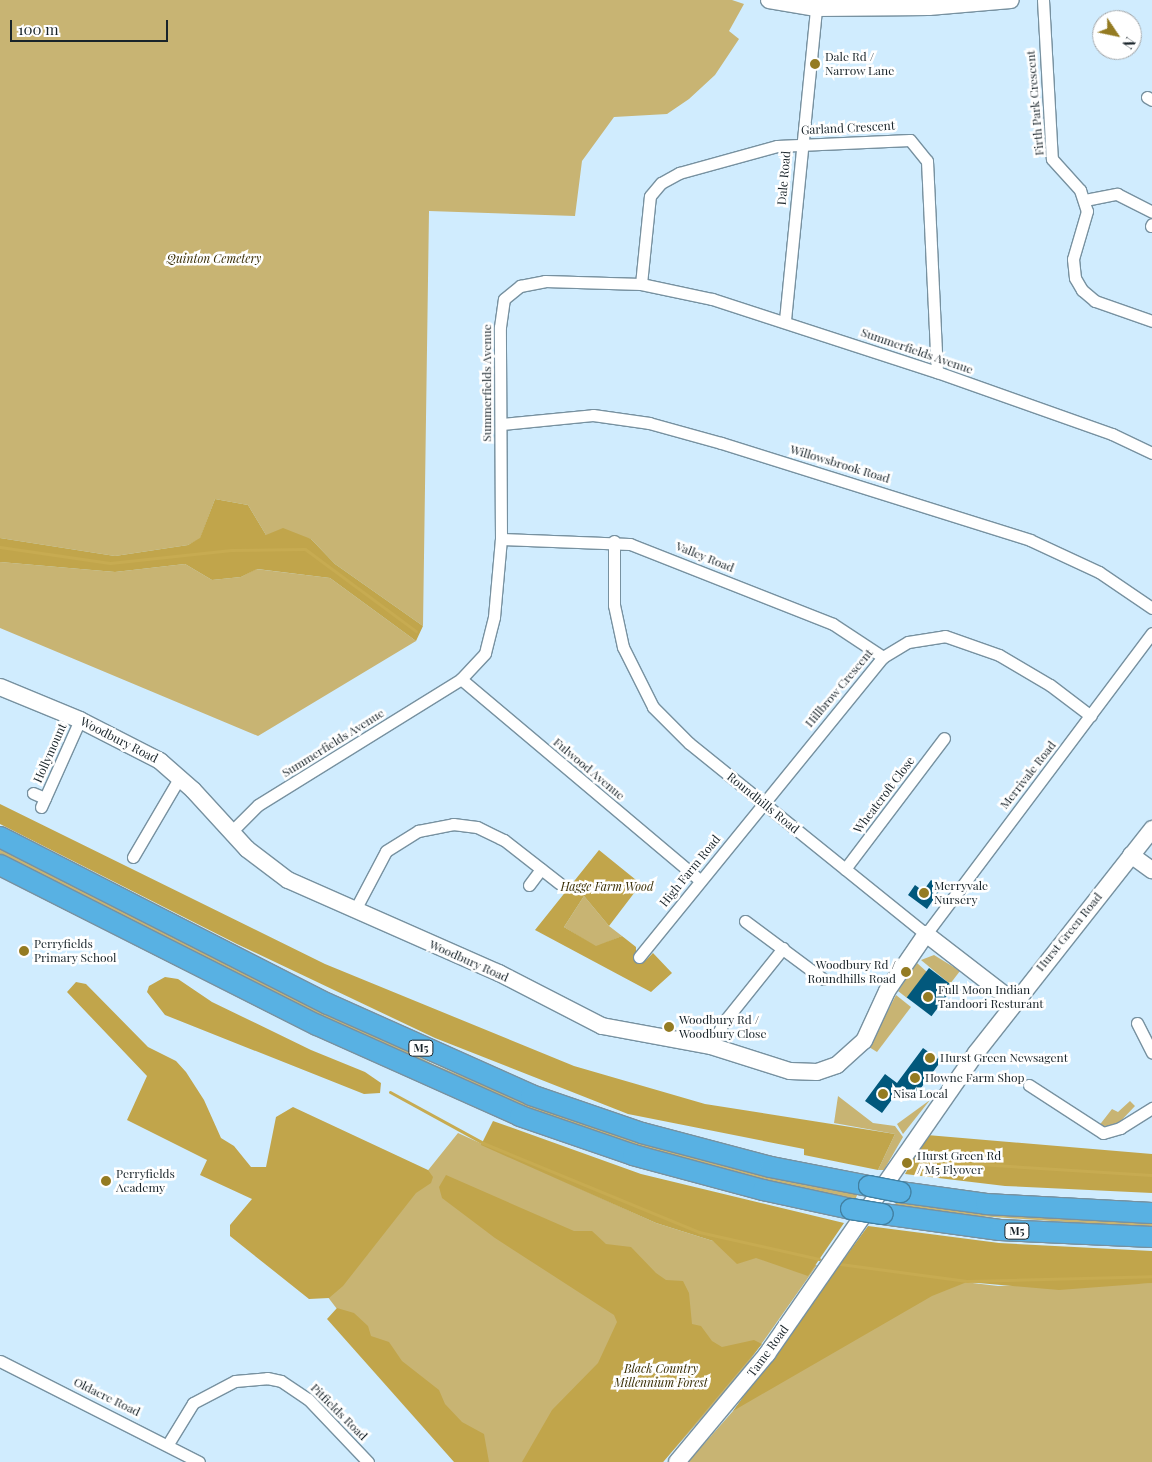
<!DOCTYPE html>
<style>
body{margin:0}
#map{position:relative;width:1152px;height:1462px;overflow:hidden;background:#d0ecfe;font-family:"Playfair Display",serif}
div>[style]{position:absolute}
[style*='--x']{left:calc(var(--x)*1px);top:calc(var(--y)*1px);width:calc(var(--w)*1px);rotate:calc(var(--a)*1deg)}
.green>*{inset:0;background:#c8b473}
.forest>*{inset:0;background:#c1a54b}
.stream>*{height:3px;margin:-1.5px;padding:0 1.5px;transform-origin:1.5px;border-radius:1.5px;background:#c7ab51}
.building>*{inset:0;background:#02587c;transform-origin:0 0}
.roads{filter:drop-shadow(1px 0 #7791a0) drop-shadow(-1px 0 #7791a0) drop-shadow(0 1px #7791a0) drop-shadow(0 -1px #7791a0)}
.street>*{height:11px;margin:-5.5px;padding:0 5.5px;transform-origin:5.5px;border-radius:5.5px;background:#fff}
.secondary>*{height:16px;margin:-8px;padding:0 8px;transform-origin:8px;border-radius:8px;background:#fff}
.highway>*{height:20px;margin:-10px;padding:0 10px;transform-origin:10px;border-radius:10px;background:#58b1e3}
.bridges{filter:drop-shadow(1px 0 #4280a2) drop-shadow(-1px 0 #4280a2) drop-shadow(0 1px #4280a2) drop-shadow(0 -1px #4280a2)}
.highway-bridge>*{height:20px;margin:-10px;padding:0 10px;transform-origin:10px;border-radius:10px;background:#58b1e3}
.dots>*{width:14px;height:14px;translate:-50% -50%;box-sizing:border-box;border:2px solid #fff;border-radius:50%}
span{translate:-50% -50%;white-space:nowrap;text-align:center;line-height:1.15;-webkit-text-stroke:5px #fff;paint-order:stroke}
.shield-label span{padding:1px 4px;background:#fff;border:1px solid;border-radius:4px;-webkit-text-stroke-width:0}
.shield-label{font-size:11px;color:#19242a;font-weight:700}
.poi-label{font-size:12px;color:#19242a}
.left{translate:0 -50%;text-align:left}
.right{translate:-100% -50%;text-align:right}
.street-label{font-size:12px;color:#19242a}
.park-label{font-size:12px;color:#392e05;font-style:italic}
.north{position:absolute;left:1092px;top:10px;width:50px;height:50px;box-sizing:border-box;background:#fff;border:1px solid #a3a7aa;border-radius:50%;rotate:124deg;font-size:14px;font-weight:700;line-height:20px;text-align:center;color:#19242a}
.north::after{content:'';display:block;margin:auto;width:18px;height:22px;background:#947b22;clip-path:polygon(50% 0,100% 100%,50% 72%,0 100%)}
.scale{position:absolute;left:10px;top:20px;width:158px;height:22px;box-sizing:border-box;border:2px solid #19242a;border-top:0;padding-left:6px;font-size:15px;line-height:18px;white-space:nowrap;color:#19242a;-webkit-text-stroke:4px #fff;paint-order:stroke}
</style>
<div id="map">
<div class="green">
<i style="clip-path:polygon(0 0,732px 0,744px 4px,729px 31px,739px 39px,715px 75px,689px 99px,667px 114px,614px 117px,582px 161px,575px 216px,429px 211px,423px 626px,335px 564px,311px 539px,266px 535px,248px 505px,215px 499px,200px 539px,188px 545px,115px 556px,0 538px)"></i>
<i style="clip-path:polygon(0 562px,115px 572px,185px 564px,212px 580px,241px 577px,256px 569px,330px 578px,416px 641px,258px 736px,0 628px)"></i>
<i style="clip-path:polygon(0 849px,435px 1065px,511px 1096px,858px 1193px,855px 1200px,784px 1186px,610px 1139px,419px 1065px,0 856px)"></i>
<i style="clip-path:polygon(584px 896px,609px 926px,622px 936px,596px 947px,564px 927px)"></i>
<i style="clip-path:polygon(934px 955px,960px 971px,950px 984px,921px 960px)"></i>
<i style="clip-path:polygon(917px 963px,927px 972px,907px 998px,898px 991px)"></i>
<i style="clip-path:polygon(896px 995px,911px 1007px,877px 1052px,869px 1047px)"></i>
<i style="clip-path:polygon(838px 1096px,873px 1123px,895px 1126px,903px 1137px,884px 1170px,878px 1170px,895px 1134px,834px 1123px)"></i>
<i style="clip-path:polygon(930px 1100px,903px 1134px,897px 1124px)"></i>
<i style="clip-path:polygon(1130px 1101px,1135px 1106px,1116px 1126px,1098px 1127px,1112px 1109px,1118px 1112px)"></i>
<i style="clip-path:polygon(458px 1133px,656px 1223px,713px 1241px,817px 1265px,741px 1373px,663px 1462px,455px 1462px,327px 1296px)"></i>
<i style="clip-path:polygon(896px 1200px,1152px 1221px,1152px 1228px,951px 1214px,895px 1207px)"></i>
<i style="clip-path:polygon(930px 1278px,998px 1286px,1152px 1283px,1152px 1462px,688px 1462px,733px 1411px,795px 1329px)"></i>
</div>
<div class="forest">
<i style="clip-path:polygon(215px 499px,248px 505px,266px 535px,283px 528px,311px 539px,335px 564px,423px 626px,416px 641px,330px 578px,257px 569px,241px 577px,212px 580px,185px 564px,115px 572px,0 562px,0 538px,115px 556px,188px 545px,200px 538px)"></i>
<i style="clip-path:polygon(0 804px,325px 964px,574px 1066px,705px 1104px,895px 1134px,878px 1170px,804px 1155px,804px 1149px,628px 1114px,435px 1038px,237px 944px,0 824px)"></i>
<i style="clip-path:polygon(599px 850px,641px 884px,609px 926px,584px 896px,564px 927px,596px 946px,622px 936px,636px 947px,636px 961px,643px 963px,653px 953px,672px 973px,651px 992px,535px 930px)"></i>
<i style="clip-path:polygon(165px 977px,178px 979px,212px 1002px,311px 1050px,365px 1072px,381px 1083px,380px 1093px,364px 1094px,165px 1015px,147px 992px,149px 986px)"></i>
<i style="clip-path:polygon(76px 982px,86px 984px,148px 1047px,176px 1061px,186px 1072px,204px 1100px,221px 1138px,234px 1146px,251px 1167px,266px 1167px,276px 1117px,293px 1107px,428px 1170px,433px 1177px,431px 1183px,416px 1193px,343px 1286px,329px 1298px,309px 1299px,230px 1236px,230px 1225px,252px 1199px,200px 1175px,207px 1160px,127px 1120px,147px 1076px,67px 992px)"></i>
<i style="clip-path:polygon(493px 1121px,641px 1174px,844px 1223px,808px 1276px,756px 1258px,737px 1264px,713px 1241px,656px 1223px,481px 1145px)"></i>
<i style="clip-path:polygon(927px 1135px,1152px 1154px,1152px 1193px,1005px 1186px,905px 1174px)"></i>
<i style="clip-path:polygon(446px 1175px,574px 1231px,592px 1231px,606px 1244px,631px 1247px,656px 1273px,666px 1280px,683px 1281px,689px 1293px,692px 1324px,701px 1326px,712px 1341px,722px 1347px,754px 1340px,762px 1344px,663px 1462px,522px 1462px,552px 1410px,598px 1363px,617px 1322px,614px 1315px,495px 1238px,442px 1198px,439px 1187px)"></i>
<i style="clip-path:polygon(868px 1226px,999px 1243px,1152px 1251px,1152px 1283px,1059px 1290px,967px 1282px,932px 1296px,733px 1411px)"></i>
<i style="clip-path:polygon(337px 1308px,354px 1313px,368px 1326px,371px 1336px,389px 1342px,402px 1361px,439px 1390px,445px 1404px,462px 1422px,484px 1434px,489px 1462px,454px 1462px,327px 1319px)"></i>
</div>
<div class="stream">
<i style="--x:0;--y:547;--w:111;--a:8.3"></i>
<i style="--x:110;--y:563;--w:122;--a:-6.1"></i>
<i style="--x:231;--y:550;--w:74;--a:-0.8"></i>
<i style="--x:305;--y:549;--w:138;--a:36.5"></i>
<i style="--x:390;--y:1092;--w:106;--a:28.7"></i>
<i style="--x:483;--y:1143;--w:234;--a:22.4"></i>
<i style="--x:699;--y:1232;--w:123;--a:12.7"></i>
<i style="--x:930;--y:1161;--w:222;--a:3.6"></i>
<i style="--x:840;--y:1264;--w:128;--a:7.6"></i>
<i style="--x:967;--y:1281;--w:185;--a:-1.5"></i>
</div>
<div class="building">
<i style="clip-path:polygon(931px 880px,942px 887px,927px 909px,908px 895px,915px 885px,923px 891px)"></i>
<i style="left:929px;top:968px;width:31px;height:37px;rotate:37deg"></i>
<i style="clip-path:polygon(923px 1048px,941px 1061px,915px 1096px,902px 1086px,882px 1113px,865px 1101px,885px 1074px,897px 1083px)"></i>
</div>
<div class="roads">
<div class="street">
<i style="--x:1043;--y:0;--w:159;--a:86.8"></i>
<i style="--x:1052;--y:159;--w:42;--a:47.9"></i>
<i style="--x:1080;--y:190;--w:22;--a:72"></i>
<i style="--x:1087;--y:211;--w:50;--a:106.3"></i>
<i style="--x:1073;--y:259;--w:19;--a:84"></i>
<i style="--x:1075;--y:278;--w:14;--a:60"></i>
<i style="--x:1082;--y:290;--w:17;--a:40"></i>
<i style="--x:1095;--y:301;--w:60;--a:19.3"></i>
<i style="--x:1147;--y:97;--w:6;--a:31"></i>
<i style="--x:1085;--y:200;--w:33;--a:-11"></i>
<i style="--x:1117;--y:194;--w:39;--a:27"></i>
<i style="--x:1151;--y:226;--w:2;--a:-63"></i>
<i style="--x:641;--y:284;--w:88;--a:-84.2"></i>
<i style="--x:650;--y:196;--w:17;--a:-50"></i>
<i style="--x:661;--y:183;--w:21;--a:-29"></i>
<i style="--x:679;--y:173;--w:102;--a:-15.4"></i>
<i style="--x:777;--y:146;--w:133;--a:-2.6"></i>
<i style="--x:910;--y:140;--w:27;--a:51"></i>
<i style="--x:927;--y:161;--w:211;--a:87.3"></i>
<i style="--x:785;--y:320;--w:314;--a:-84.3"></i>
<i style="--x:502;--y:424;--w:91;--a:-5.6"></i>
<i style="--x:593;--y:415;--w:57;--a:8.1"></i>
<i style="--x:649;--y:423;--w:75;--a:15.5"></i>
<i style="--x:721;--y:443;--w:324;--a:17.4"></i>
<i style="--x:1030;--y:540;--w:76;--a:24.9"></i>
<i style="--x:1099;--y:572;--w:64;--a:34.2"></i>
<i style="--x:501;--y:539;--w:129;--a:2.2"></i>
<i style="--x:630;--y:544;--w:218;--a:21.5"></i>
<i style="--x:833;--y:624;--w:60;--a:33.4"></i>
<i style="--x:614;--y:541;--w:64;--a:90"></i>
<i style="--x:614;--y:605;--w:43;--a:77.9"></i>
<i style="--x:623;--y:647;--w:67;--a:63.4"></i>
<i style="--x:653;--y:707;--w:51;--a:45"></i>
<i style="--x:689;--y:743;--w:304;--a:38.9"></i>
<i style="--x:926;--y:934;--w:376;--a:-53.1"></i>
<i style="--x:461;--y:679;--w:312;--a:40.1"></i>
<i style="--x:33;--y:793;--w:13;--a:23"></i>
<i style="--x:41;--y:807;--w:95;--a:-65.9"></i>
<i style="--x:231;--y:832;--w:38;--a:-45"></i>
<i style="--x:258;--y:805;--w:239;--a:-31.8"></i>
<i style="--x:461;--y:679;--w:35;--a:-47"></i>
<i style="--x:485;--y:653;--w:37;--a:-76"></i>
<i style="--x:494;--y:617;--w:78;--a:-84.9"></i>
<i style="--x:501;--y:539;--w:212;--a:-90.3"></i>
<i style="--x:500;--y:327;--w:28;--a:-82"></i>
<i style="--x:504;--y:299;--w:21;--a:-39"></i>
<i style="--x:520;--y:286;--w:25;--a:-11"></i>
<i style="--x:545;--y:281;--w:96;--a:1.8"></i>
<i style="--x:641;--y:284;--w:73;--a:11.9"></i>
<i style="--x:712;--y:299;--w:237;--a:18"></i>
<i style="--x:937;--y:372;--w:186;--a:19.5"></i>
<i style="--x:1112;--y:434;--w:44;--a:25.4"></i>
<i style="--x:133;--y:857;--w:93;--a:-59.6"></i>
<i style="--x:845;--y:869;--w:164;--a:-52.9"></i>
<i style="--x:529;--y:885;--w:20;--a:-53"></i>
<i style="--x:356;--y:908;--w:64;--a:-62.2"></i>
<i style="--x:386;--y:851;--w:38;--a:-32"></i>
<i style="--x:418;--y:831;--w:36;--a:-11"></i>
<i style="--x:453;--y:824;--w:24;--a:7"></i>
<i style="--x:477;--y:827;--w:30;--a:26"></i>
<i style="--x:504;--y:840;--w:70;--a:38"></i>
<i style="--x:745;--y:921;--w:97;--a:36.6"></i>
<i style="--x:639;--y:957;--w:387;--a:-50.9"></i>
<i style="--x:883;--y:657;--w:29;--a:-31"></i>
<i style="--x:908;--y:642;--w:37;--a:-9"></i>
<i style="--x:945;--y:636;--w:57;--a:19.4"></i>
<i style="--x:999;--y:655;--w:59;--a:30.5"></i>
<i style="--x:1050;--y:685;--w:51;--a:37.1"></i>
<i style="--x:1137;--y:1023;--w:33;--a:63"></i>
<i style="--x:711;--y:1046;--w:26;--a:-62"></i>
<i style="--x:723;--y:1023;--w:96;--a:-51.3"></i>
<i style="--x:1029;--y:1085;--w:88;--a:33"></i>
<i style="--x:1103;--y:1133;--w:18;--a:-16"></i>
<i style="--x:1120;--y:1128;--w:38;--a:-32"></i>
<i style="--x:0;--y:1361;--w:223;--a:26.9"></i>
<i style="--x:168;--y:1444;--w:48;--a:-58.6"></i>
<i style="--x:193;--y:1403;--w:47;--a:-27.6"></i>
<i style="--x:235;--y:1381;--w:32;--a:-5"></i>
<i style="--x:267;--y:1378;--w:14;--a:12"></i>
<i style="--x:281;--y:1381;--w:32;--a:34"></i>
<i style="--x:308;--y:1399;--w:87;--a:46.4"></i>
</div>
<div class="secondary">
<i style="--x:769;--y:0;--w:48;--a:9.7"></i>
<i style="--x:816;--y:8;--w:113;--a:-0.5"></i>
<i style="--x:929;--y:7;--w:82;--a:-4.9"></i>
<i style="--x:0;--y:687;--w:87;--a:22.4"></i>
<i style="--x:80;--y:720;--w:90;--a:27.1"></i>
<i style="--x:160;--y:761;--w:44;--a:41.3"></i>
<i style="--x:193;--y:790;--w:80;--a:47.5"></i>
<i style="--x:247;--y:849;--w:51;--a:37.1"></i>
<i style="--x:288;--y:880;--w:231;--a:23.8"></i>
<i style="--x:499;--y:973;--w:116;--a:27.2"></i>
<i style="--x:602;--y:1026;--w:111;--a:10.4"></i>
<i style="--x:711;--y:1046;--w:83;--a:17.6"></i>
<i style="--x:790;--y:1071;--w:27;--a:2"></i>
<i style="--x:817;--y:1072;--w:21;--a:-19"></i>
<i style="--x:837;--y:1065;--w:36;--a:-42"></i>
<i style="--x:864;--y:1041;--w:55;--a:-65.3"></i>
<i style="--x:887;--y:991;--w:69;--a:-55.6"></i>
<i style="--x:926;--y:934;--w:111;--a:37.7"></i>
<i style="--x:1131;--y:855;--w:26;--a:36"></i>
<i style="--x:677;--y:1462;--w:141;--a:-50.2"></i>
<i style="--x:767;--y:1354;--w:366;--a:-55.2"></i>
<i style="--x:976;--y:1053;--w:285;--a:-51.8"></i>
</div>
<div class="highway">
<i style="--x:0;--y:837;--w:368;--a:27"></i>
<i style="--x:328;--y:1004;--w:222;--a:24.1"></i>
<i style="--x:531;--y:1095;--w:117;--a:18.9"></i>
<i style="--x:642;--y:1133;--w:133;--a:14.8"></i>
<i style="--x:771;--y:1167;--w:100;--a:11"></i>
<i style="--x:0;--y:865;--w:355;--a:26.8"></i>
<i style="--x:317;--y:1025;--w:222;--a:24.1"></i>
<i style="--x:520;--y:1116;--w:120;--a:19"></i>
<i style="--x:633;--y:1155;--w:135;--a:15.1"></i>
<i style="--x:763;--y:1190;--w:90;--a:12.2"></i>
<i style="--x:900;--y:1192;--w:87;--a:7.9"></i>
<i style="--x:986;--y:1204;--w:166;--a:3.1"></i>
<i style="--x:883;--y:1214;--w:118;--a:7.8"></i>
<i style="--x:1000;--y:1230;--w:152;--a:2.6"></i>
</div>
</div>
<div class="bridges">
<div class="highway-bridge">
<i style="--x:869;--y:1186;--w:32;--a:11"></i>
<i style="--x:851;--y:1209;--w:32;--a:9"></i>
</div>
</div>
<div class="dots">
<i style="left:815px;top:64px;background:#947b22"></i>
<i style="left:924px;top:893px;background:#947b22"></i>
<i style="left:24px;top:951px;background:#947b22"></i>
<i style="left:906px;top:972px;background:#947b22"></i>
<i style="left:928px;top:997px;background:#947b22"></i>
<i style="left:669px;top:1027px;background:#947b22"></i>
<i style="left:930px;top:1058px;background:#947b22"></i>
<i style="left:915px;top:1078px;background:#947b22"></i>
<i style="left:883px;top:1094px;background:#947b22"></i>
<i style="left:907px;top:1163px;background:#947b22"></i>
<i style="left:106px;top:1181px;background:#947b22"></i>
</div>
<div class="shield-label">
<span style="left:421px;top:1048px">M5</span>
<span style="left:1017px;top:1231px">M5</span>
</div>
<div class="poi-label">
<span class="left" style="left:825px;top:64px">Dale Rd /<br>Narrow Lane</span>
<span class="left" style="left:934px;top:893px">Merryvale<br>Nursery</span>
<span class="left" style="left:34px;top:951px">Perryfields<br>Primary School</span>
<span class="right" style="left:896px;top:972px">Woodbury Rd /<br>Roundhills Road</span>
<span class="left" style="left:938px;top:997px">Full Moon Indian<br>Tandoori Resturant</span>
<span class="left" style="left:679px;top:1027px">Woodbury Rd /<br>Woodbury Close</span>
<span class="left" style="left:940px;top:1058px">Hurst Green Newsagent</span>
<span class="left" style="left:925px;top:1078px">Howne Farm Shop</span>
<span class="left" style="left:893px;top:1094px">Nisa Local</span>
<span class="left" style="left:917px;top:1163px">Hurst Green Rd<br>/ M5 Flyover</span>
<span class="left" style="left:116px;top:1181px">Perryfields<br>Academy</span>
</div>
<div class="street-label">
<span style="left:1035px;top:103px;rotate:-95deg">Firth Park Crescent</span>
<span style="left:848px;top:128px;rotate:-3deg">Garland Crescent</span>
<span style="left:784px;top:178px;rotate:-85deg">Dale Road</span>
<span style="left:917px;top:351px;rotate:19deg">Summerfields Avenue</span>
<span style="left:487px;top:383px;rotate:-90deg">Summerfields Avenue</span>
<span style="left:840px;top:464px;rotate:17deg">Willowsbrook Road</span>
<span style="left:705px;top:557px;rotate:22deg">Valley Road</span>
<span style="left:839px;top:688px;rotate:-50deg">Hillbrow Crescent</span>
<span style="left:119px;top:740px;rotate:27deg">Woodbury Road</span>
<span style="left:333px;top:743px;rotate:-32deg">Summerfields Avenue</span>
<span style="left:50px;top:753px;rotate:-66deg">Hollymount</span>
<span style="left:589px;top:769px;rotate:40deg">Fulwood Avenue</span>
<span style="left:1028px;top:775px;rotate:-52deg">Merrivale Road</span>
<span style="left:884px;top:795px;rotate:-53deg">Wheatcroft Close</span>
<span style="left:763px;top:803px;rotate:39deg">Roundhills Road</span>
<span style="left:690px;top:871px;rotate:-51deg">High Farm Road</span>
<span style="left:1069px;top:932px;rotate:-51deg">Hurst Green Road</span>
<span style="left:469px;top:961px;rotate:24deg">Woodbury Road</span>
<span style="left:768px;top:1351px;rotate:-54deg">Tame Road</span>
<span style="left:107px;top:1397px;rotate:26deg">Oldacre Road</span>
<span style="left:339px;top:1412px;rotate:45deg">Pitfields Road</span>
</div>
<div class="park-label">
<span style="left:214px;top:259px">Quinton Cemetery</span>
<span style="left:607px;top:887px">Hagge Farm Wood</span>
<span style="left:661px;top:1376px">Black Country<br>Millennium Forest</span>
</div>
<div class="north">N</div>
<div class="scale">100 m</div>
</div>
